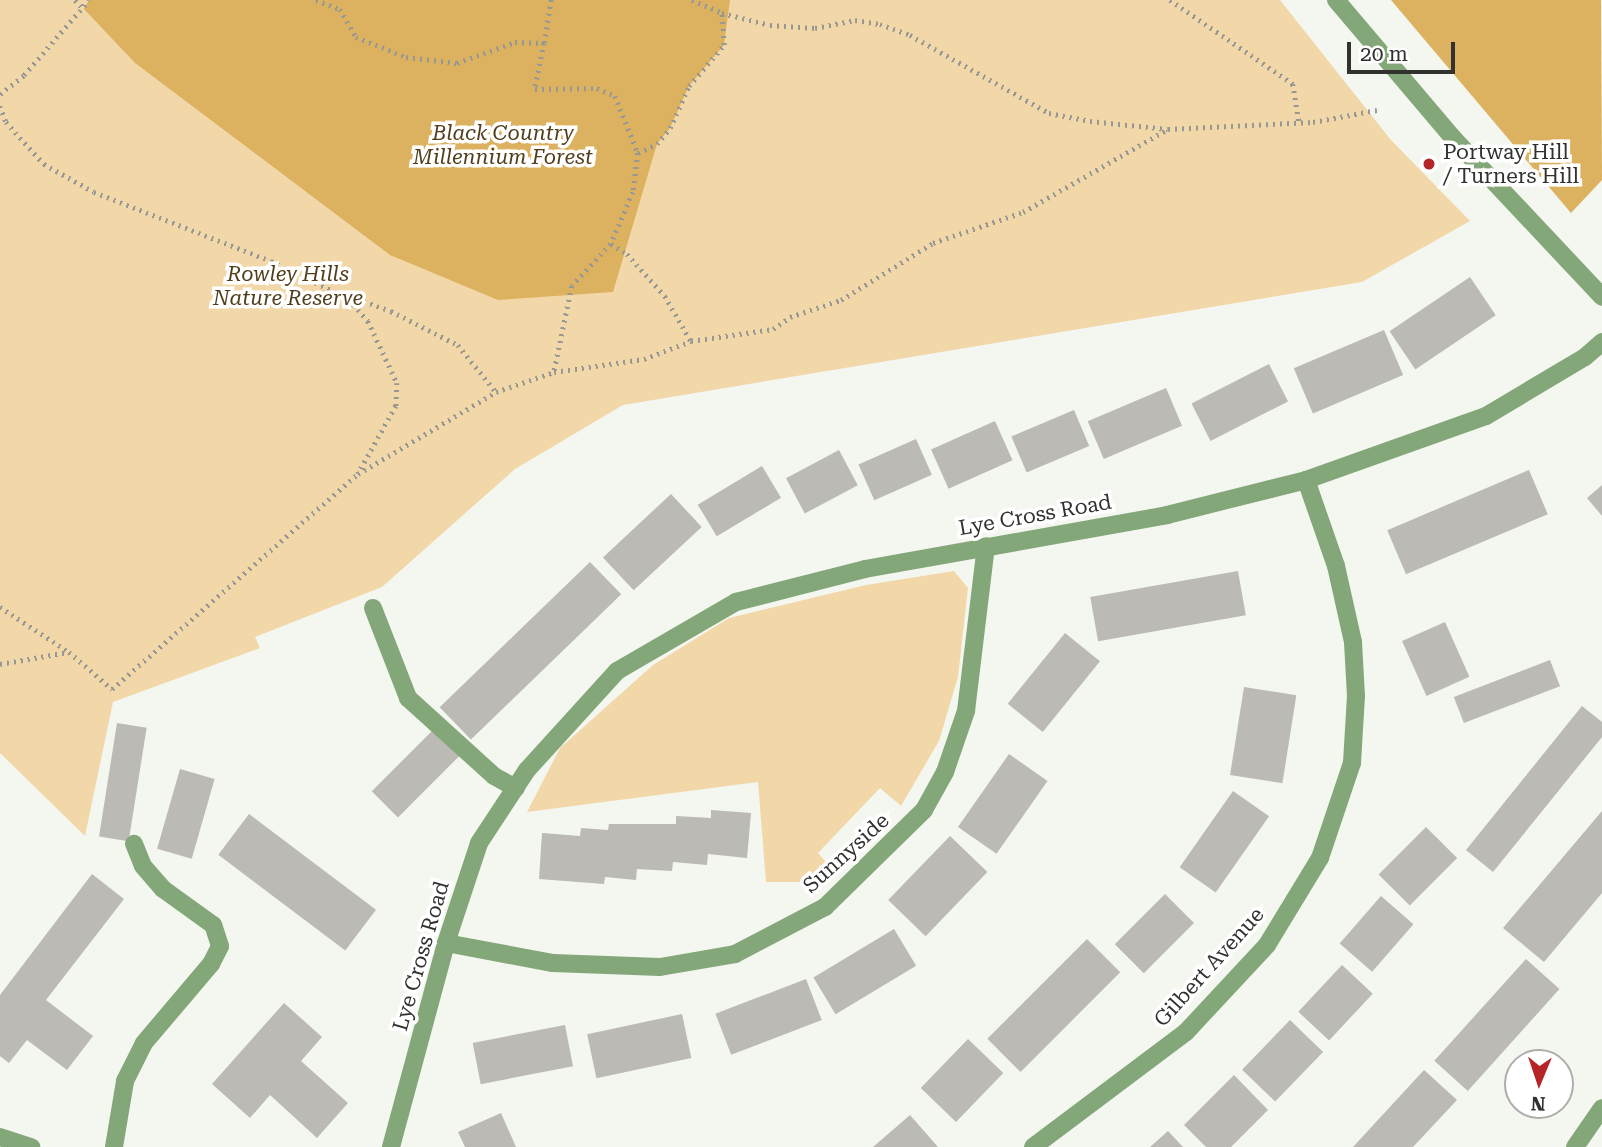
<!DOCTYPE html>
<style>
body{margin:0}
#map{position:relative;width:1602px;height:1147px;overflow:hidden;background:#f4f6f0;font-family:"Roboto Serif",serif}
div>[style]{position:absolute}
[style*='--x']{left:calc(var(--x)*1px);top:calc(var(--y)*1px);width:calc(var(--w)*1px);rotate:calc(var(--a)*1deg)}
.green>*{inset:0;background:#f2d8a9}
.forest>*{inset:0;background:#dcb260}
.building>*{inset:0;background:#bbbab5;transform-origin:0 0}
.path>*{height:4.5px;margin-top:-2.25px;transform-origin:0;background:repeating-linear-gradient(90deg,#979893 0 2px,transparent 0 7px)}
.minor>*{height:18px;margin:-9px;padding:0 9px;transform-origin:9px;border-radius:9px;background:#83a778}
.dots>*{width:19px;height:19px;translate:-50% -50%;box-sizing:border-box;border:4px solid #fff;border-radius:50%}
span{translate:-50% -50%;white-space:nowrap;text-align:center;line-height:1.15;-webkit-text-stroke:7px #fff;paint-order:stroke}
.park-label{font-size:21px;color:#513f1c;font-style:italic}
.poi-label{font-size:21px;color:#31322f}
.left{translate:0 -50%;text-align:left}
.street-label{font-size:21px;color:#31322f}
.north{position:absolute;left:1504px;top:1049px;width:70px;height:70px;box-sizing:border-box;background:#fff;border:2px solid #adadac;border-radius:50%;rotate:182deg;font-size:19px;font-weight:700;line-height:28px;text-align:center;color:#31322f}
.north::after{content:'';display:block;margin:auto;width:24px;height:32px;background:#b52527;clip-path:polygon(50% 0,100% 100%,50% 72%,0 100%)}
.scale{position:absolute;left:1347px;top:42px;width:108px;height:32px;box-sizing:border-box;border:4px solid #31322f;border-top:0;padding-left:9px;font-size:21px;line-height:24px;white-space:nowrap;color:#31322f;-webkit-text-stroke:5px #fff;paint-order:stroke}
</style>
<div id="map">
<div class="green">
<i style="clip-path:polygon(0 0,1280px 0,1391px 140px,1470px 221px,1362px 282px,623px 405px,515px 469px,382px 587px,255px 637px,260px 648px,113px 702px,85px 836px,0 753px)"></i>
<i style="clip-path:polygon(954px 571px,968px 588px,958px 677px,939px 741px,901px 806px,880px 788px,818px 853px,837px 875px,829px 882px,766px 882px,758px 782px,527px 812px,560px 748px,653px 665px,729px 618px,866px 585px)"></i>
</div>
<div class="forest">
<i style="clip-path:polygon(89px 0,730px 0,724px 45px,689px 86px,670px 128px,657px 144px,613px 292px,498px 300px,390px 255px,135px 63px,84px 9px)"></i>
<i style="clip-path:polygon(1391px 0,1601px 0,1602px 180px,1571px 213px)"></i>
</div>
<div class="building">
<i style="left:1470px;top:277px;width:46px;height:97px;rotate:56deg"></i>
<i style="left:1384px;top:330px;width:49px;height:98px;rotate:67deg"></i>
<i style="left:1269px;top:364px;width:42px;height:87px;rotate:63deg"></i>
<i style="left:1166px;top:388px;width:41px;height:85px;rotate:67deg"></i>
<i style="left:1074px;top:410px;width:39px;height:68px;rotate:67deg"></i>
<i style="left:995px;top:421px;width:43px;height:70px;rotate:66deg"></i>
<i style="left:916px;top:439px;width:39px;height:63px;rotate:66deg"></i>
<i style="left:839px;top:450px;width:40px;height:60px;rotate:62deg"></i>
<i style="left:762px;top:466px;width:37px;height:75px;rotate:59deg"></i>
<i style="left:1529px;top:470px;width:48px;height:154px;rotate:67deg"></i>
<i style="clip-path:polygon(1602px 485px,1602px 516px,1587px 498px)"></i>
<i style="left:671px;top:494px;width:45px;height:93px;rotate:47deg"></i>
<i style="left:590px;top:562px;width:45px;height:209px;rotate:46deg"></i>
<i style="left:1238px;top:571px;width:45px;height:150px;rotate:80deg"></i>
<i style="left:1445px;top:622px;width:60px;height:47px;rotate:66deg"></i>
<i style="left:1065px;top:633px;width:45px;height:91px;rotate:39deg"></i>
<i style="left:1550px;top:660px;width:28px;height:103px;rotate:69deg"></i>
<i style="left:1244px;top:687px;width:53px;height:89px;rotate:9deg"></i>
<i style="clip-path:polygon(1582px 706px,1602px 722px,1602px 737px,1493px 872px,1466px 850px)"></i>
<i style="left:117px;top:723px;width:30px;height:115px;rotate:9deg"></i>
<i style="left:434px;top:729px;width:37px;height:88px;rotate:45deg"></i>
<i style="left:1009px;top:754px;width:47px;height:89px;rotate:35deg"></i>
<i style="left:180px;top:769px;width:36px;height:83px;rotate:16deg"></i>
<i style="left:1233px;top:791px;width:44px;height:93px;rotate:35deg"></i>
<i style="clip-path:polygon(711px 810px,751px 813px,747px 858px,708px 854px,707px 865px,673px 862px,672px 871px,637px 869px,636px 880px,605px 877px,604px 884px,539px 879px,542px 833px,580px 836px,581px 828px,608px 830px,609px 824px,676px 824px,676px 816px,711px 818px)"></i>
<i style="clip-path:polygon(1602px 811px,1602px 893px,1544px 962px,1503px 928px)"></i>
<i style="left:249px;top:814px;width:159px;height:51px;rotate:37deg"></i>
<i style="left:1426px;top:827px;width:44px;height:67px;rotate:45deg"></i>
<i style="left:950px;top:836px;width:52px;height:89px;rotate:44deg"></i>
<i style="clip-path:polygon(92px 874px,124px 899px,46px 1000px,93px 1036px,67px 1070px,27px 1040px,9px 1063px,0 1056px,0 995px)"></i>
<i style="left:1165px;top:894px;width:41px;height:71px;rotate:45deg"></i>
<i style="left:1381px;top:896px;width:43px;height:63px;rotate:41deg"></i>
<i style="left:894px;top:929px;width:43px;height:94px;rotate:59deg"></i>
<i style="left:1087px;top:939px;width:47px;height:141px;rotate:45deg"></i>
<i style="left:1526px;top:959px;width:45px;height:137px;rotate:42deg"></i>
<i style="left:1342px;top:965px;width:42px;height:64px;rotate:43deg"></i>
<i style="left:806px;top:979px;width:44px;height:97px;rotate:69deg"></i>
<i style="clip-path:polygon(284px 1003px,322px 1037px,301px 1061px,348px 1103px,317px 1138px,270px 1095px,250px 1118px,212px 1084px)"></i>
<i style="left:682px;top:1014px;width:45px;height:97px;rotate:78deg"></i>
<i style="left:1290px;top:1020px;width:46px;height:69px;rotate:44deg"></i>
<i style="left:565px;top:1025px;width:42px;height:94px;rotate:79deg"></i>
<i style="left:968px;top:1039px;width:49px;height:68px;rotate:44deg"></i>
<i style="clip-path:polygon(1424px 1070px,1457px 1100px,1413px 1147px,1353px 1147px)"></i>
<i style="clip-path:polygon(1234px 1075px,1268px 1110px,1231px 1147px,1206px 1147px,1184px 1125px)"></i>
<i style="clip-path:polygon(501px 1113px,516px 1147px,465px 1147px,458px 1132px)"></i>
<i style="clip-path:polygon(910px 1115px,938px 1147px,873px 1147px)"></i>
<i style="clip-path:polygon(1168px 1131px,1183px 1147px,1150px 1147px)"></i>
</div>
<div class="path">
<i style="--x:75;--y:0;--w:13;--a:45"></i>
<i style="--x:316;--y:0;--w:26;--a:21"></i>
<i style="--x:340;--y:9;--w:32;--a:60"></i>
<i style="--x:356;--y:37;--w:54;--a:21.8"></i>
<i style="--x:406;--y:57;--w:51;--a:6.7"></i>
<i style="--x:457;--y:63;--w:62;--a:-19.9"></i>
<i style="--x:515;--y:42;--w:29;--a:2"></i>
<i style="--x:544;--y:43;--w:47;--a:101.1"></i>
<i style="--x:535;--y:89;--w:62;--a:-0.9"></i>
<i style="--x:597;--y:88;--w:20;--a:24"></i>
<i style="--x:615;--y:96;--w:61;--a:68"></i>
<i style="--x:638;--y:153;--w:39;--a:97"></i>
<i style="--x:633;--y:192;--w:56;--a:112.9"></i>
<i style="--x:611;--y:244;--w:57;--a:132.9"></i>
<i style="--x:572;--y:286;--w:88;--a:101.8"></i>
<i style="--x:692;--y:0;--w:33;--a:23"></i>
<i style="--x:722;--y:13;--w:49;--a:14"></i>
<i style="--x:770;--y:25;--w:45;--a:3.8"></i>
<i style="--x:815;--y:28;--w:41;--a:-11.3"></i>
<i style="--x:855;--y:20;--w:25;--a:9"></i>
<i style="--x:880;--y:24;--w:32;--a:20"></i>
<i style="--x:910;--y:35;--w:159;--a:29.3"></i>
<i style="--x:1049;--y:113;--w:42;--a:11"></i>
<i style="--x:1090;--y:121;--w:78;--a:5.9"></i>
<i style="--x:1168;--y:129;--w:145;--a:-2.8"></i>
<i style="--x:1313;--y:122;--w:65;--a:-10.6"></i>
<i style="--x:1170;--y:0;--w:149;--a:34.3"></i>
<i style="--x:1293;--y:84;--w:38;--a:81"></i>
<i style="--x:544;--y:43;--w:44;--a:-80.8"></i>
<i style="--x:0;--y:94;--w:31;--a:-38"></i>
<i style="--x:24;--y:75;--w:99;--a:-49.1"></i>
<i style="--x:0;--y:106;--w:17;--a:69"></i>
<i style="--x:6;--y:122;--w:57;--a:47.9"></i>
<i style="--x:44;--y:164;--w:57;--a:29.2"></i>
<i style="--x:94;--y:192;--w:190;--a:21.3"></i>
<i style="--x:271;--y:261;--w:87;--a:26"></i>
<i style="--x:349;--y:299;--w:29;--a:49"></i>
<i style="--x:368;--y:321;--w:68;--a:64.9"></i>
<i style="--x:397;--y:383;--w:23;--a:92"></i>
<i style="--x:396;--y:406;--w:78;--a:119.2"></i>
<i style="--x:638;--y:153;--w:21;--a:-25"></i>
<i style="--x:657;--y:144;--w:21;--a:-51"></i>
<i style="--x:670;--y:128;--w:46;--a:-65.7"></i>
<i style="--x:689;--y:86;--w:54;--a:-49.5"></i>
<i style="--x:724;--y:45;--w:31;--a:-94"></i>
<i style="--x:611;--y:244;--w:19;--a:32"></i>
<i style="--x:627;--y:254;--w:57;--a:47.9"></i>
<i style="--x:665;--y:296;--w:52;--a:60"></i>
<i style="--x:344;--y:294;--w:50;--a:19.9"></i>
<i style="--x:391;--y:311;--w:75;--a:26.9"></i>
<i style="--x:458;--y:345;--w:60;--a:51"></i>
<i style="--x:0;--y:607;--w:82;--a:33.1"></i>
<i style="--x:69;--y:652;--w:57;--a:40.7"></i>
<i style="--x:112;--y:689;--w:327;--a:-41.2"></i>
<i style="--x:358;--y:474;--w:161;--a:-30.7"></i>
<i style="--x:496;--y:392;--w:61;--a:-19"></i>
<i style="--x:554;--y:372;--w:91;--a:-8.2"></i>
<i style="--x:644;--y:359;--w:50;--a:-21"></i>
<i style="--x:691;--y:341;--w:83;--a:-8.3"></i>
<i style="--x:773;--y:329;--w:21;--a:-35"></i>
<i style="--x:790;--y:317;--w:54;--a:-18.4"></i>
<i style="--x:841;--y:300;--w:108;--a:-31.8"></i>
<i style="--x:933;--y:243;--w:95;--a:-19"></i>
<i style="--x:1023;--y:212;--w:167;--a:-29.8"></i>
<i style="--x:0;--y:664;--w:69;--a:-10"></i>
</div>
<div class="minor">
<i style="--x:1336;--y:0;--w:180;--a:49.7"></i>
<i style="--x:1452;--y:137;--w:219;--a:46.8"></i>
<i style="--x:373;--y:608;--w:97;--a:68.7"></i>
<i style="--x:408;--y:698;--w:116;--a:42.2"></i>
<i style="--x:494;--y:776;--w:25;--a:29"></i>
<i style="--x:446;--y:943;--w:109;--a:10.6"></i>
<i style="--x:553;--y:963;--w:107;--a:2.1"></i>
<i style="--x:660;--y:967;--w:76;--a:-9.8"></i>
<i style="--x:735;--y:954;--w:102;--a:-27.6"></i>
<i style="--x:825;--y:907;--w:139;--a:-44.4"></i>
<i style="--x:924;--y:810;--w:43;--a:-61.1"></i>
<i style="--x:945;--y:772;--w:65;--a:-71"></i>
<i style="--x:966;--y:711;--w:166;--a:-83.1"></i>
<i style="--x:0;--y:1137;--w:33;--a:18"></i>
<i style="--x:114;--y:1147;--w:67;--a:-80.5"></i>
<i style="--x:125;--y:1081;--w:42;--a:-63.4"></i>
<i style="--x:144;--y:1043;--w:104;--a:-49.7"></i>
<i style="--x:211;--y:964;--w:20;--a:-63"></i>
<i style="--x:220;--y:946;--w:22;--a:-108"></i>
<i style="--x:213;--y:925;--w:62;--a:-144.2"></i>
<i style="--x:163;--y:889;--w:30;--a:-131"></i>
<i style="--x:143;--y:866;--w:24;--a:-112"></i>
<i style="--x:391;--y:1147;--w:211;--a:-74.9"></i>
<i style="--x:446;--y:943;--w:105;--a:-71.7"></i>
<i style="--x:479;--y:843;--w:87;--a:-56.7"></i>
<i style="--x:527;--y:770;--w:134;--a:-47.7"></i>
<i style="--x:617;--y:671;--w:138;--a:-30.1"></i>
<i style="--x:736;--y:602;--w:133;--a:-14.3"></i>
<i style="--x:865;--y:569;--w:307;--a:-10.1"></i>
<i style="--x:1167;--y:515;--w:143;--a:-14.1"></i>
<i style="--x:1306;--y:480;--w:191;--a:-19.6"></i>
<i style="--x:1486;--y:416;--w:115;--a:-30.8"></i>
<i style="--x:1585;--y:357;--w:23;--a:-41"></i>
<i style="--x:1033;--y:1147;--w:191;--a:-36.9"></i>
<i style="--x:1186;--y:1032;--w:119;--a:-47"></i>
<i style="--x:1267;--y:945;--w:102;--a:-58.7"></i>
<i style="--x:1320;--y:858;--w:100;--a:-71.4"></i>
<i style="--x:1352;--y:763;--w:67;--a:-86.6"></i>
<i style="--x:1356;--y:696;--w:54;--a:-93.2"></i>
<i style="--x:1353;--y:642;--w:78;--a:-102.6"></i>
<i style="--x:1336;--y:566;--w:91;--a:-109.2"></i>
<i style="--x:1575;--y:1147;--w:47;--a:-55.3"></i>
</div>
<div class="dots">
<i style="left:1429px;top:164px;background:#b52527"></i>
</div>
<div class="park-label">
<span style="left:503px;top:145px">Black Country<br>Millennium Forest</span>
<span style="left:288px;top:286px">Rowley Hills<br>Nature Reserve</span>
</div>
<div class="poi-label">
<span class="left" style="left:1443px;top:164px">Portway Hill<br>/ Turners Hill</span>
</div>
<div class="street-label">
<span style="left:1035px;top:515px;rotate:-10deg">Lye Cross Road</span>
<span style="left:846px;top:853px;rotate:-42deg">Sunnyside</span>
<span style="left:421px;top:956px;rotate:-74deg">Lye Cross Road</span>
<span style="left:1209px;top:967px;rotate:-48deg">Gilbert Avenue</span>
</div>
<div class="north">N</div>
<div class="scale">20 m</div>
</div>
